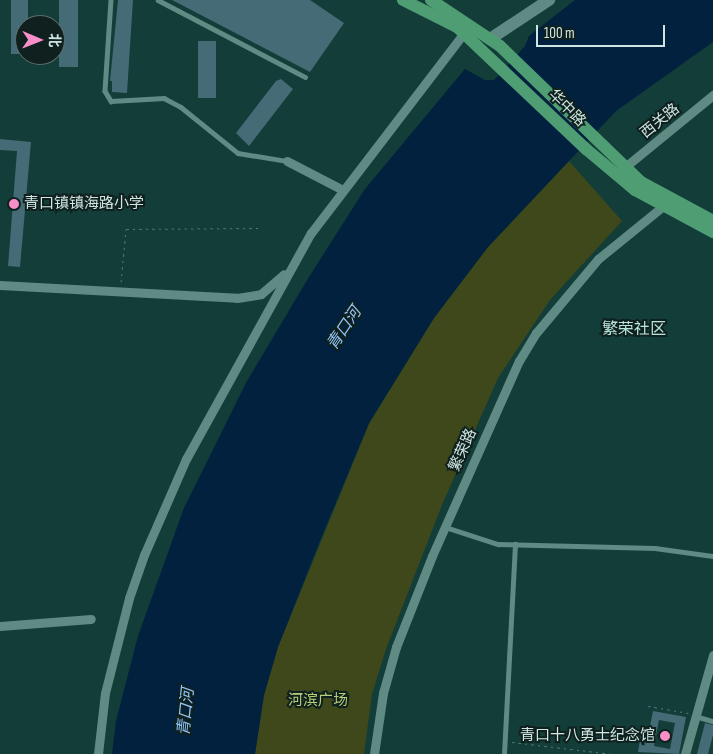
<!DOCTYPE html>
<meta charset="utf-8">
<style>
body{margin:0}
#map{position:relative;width:713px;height:754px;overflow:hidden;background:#123d38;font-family:"Sofia Sans Condensed","Noto Sans SC",sans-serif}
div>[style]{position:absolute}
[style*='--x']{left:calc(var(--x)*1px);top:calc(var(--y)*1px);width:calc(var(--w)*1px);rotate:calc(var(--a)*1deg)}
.green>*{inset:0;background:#3e481b}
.water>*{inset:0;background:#01213f}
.building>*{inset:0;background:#446b76;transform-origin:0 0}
.path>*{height:1px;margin-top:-0.5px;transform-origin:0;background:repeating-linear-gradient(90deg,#527671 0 2.5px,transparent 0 6.5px)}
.lane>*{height:4.5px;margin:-2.25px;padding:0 2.25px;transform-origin:2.25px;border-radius:2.25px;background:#608a84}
.street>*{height:9px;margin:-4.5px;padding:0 4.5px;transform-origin:4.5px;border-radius:4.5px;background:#608a84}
.secondary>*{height:12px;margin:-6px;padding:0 6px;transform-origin:6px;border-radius:6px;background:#608a84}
.primary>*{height:12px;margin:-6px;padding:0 6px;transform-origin:6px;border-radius:6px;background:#4f9d73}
.dots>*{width:14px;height:14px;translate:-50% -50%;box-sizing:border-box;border:2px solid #0f201e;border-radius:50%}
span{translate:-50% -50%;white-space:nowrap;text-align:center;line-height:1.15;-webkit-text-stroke:4px #0f201e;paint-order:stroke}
.street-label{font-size:15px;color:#cfe5e1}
.poi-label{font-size:15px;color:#cfe5e1}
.left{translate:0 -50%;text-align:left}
.right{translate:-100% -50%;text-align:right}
.park-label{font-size:15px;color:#b9cd76}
.water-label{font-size:16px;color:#91c4f8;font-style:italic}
.neighbourhood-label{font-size:16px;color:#b7e4dd}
.north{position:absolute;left:15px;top:15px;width:50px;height:50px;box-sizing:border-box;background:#0f201e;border:1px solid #5c6f6c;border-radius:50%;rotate:91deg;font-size:14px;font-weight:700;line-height:20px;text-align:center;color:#cfe5e1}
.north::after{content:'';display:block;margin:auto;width:18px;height:22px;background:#f98fc8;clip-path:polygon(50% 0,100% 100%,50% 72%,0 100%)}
.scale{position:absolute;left:536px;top:25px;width:129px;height:22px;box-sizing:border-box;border:2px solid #cfe5e1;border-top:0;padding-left:6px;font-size:15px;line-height:18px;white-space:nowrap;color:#cfe5e1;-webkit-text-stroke:4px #0f201e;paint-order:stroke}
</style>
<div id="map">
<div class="green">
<i style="clip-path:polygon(569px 161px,622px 221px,550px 300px,498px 378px,442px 505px,386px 649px,372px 694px,364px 754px,255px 754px,264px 695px,278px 647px,369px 424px,434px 318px,488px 247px)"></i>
</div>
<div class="water">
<i style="clip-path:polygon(575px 0,713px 0,713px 42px,616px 111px,488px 247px,434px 318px,369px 423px,322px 536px,278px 647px,264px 695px,255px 754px,112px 754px,116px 721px,138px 636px,184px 508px,247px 381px,309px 277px,365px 189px,465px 69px,485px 80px,494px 80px,525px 46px,529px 36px)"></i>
</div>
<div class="building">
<i style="left:11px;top:0;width:17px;height:54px"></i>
<i style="left:59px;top:0;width:19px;height:67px"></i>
<i style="clip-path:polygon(118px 0,133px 0,127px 93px,112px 92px,112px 81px,110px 81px)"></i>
<i style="clip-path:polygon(172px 0,310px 0,344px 23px,310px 72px)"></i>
<i style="left:198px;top:41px;width:18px;height:57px"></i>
<i style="clip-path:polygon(281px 79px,293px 89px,249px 146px,236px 133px,276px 81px)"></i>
<i style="clip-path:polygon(0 139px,31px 142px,20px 267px,8px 266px,17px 151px,0 150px)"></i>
<i style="clip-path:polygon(evenodd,653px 711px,686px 717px,679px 754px,638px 752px,641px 735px,648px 736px,653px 711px,659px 720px,675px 723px,670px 749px,654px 746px,659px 720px)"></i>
<i style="clip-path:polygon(705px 723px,713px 725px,713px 735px,708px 754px,697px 754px)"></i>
</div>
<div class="path">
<i style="--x:121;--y:282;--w:53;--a:-84.6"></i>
<i style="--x:126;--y:229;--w:135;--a:-0.4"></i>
<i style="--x:648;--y:706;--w:41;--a:9.9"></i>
<i style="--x:512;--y:742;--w:102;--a:6.8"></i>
</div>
<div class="lane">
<i style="--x:111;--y:0;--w:91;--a:93.8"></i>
<i style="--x:105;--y:91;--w:12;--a:59"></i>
<i style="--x:111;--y:101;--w:53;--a:-3.2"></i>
<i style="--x:164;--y:98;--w:19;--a:28"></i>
<i style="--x:181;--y:107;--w:73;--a:38.9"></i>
<i style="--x:238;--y:153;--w:50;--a:9.3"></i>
<i style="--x:158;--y:0;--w:166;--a:27.6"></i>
<i style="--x:445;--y:527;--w:56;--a:17.8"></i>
<i style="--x:498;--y:544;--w:157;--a:1.5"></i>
<i style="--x:655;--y:548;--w:59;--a:7.9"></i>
<i style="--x:695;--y:716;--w:19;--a:16"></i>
<i style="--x:504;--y:754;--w:210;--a:-87"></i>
</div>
<div class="street">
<i style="--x:287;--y:161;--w:63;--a:27.4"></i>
<i style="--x:625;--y:167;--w:114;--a:-39.3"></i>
<i style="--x:0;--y:285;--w:237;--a:3.1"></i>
<i style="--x:237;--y:298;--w:24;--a:-9"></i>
<i style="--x:261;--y:294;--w:30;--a:-41"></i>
<i style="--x:0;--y:626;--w:91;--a:-4.4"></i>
<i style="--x:98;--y:754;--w:61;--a:-83.5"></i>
<i style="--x:105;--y:693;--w:98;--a:-75.8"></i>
<i style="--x:129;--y:598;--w:46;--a:-70.8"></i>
<i style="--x:144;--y:555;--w:105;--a:-66.4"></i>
<i style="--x:186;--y:459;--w:258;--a:-61.1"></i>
<i style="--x:311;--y:233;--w:252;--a:-52.6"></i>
<i style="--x:374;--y:754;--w:62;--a:-81.6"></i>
<i style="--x:383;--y:693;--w:48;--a:-74.2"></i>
<i style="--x:396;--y:647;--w:98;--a:-68.4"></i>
<i style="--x:432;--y:556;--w:214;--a:-66"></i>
<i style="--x:519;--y:361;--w:33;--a:-59"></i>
<i style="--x:536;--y:333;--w:97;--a:-50"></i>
<i style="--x:598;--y:259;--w:82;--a:-39.1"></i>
<i style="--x:685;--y:754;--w:103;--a:-74.2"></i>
</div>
<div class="secondary">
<i style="--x:490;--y:39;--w:71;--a:-33.5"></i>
</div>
<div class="primary">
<i style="--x:403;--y:0;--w:60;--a:26.6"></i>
<i style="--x:457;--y:27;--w:178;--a:43.4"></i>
<i style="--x:586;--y:149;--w:64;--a:39.9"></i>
<i style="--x:635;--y:190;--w:89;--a:28.3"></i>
<i style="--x:431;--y:0;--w:83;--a:33.7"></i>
<i style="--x:500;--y:46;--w:196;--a:44"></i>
<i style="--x:641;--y:182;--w:82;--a:28.4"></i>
</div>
<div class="dots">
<i style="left:14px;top:204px;background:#f98fc8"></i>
<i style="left:665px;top:736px;background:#f98fc8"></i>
</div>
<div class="street-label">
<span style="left:567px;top:108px;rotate:45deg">华中路</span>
<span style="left:660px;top:121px;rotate:-39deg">西关路</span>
<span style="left:463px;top:450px;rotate:-66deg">繁荣路</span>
</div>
<div class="poi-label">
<span class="left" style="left:24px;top:204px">青口镇镇海路小学</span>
<span class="right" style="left:655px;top:736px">青口十八勇士纪念馆</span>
</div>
<div class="park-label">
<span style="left:318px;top:701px">河滨广场</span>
</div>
<div class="water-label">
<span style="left:345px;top:329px;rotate:-56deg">青口河</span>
<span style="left:187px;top:712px;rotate:-84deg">青口河</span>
</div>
<div class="neighbourhood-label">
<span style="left:634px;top:330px">繁荣社区</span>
</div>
<div class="north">北</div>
<div class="scale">100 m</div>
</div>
